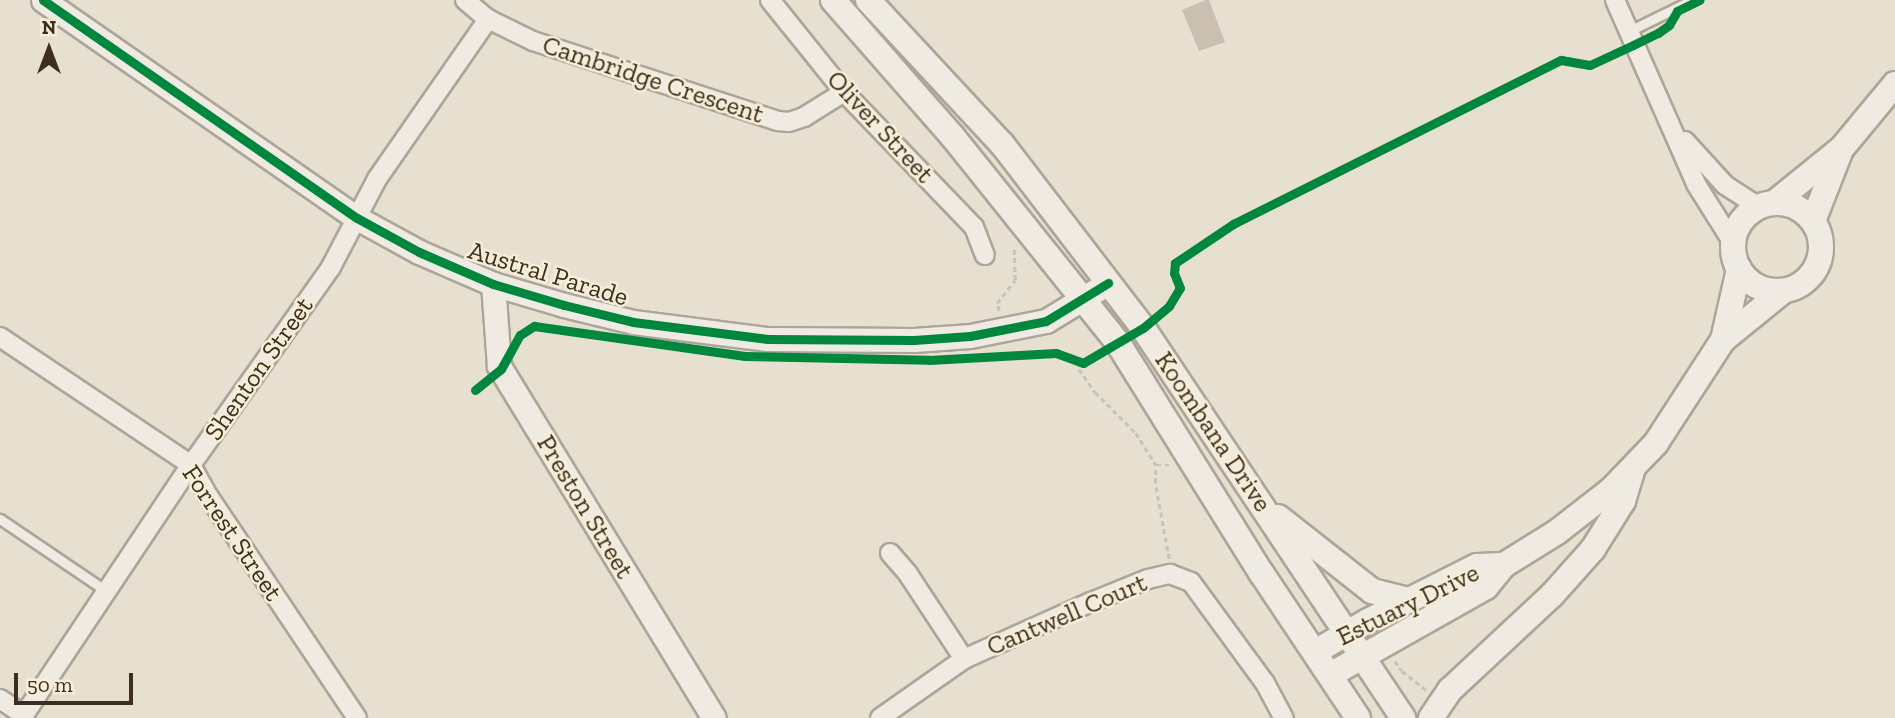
<!DOCTYPE html>
<style>
body{margin:0}
#map{position:relative;width:1895px;height:718px;overflow:hidden;background:#e7e0d1;font-family:"Zilla Slab",serif}
div>[style]{position:absolute}
[style*='--x']{left:calc(var(--x)*1px);top:calc(var(--y)*1px);width:calc(var(--w)*1px);rotate:calc(var(--a)*1deg)}
.building>*{inset:0;background:#cbbfb2}
.path>*{height:2.5px;margin-top:-1.25px;transform-origin:0;background:repeating-linear-gradient(90deg,#c8c2b9 0 5px,transparent 0 8.5px)}
.roads{filter:drop-shadow(2px 0 #ada599) drop-shadow(-2px 0 #ada599) drop-shadow(0 2px #ada599) drop-shadow(0 -2px #ada599)}
.service>*{height:9px;margin:-4.5px;padding:0 4.5px;transform-origin:4.5px;border-radius:4.5px;background:#efebe3}
.minor>*{height:18px;margin:-9px;padding:0 9px;transform-origin:9px;border-radius:9px;background:#efebe3}
.tertiary>*{height:23px;margin:-11.5px;padding:0 11.5px;transform-origin:11.5px;border-radius:11.5px;background:#efebe3}
.secondary>*{height:24px;margin:-12px;padding:0 12px;transform-origin:12px;border-radius:12px;background:#efebe3}
.secondary>.ring{margin:-12px;padding:0;box-sizing:content-box;background:none;border:24px solid #efebe3;border-radius:50%}
.cycleway>*{height:9px;margin:-4.5px;padding:0 4.5px;transform-origin:4.5px;border-radius:4.5px;background:#00873e}
span{translate:-50% -50%;white-space:nowrap;text-align:center;line-height:1.15;-webkit-text-stroke:5px #f7eed8;paint-order:stroke}
.street-label{font-size:26px;color:#3d2e20}
.north{position:absolute;left:14px;top:14px;width:70px;height:70px;-webkit-text-stroke:5px #f7eed8;paint-order:stroke;rotate:0deg;font-size:19px;font-weight:700;line-height:28px;text-align:center;color:#3d2e20}
.north::after{content:'';display:block;margin:auto;width:24px;height:32px;background:#3d2e20;clip-path:polygon(50% 0,100% 100%,50% 72%,0 100%)}
.scale{position:absolute;left:14px;top:673px;width:119px;height:32px;box-sizing:border-box;border:4px solid #3d2e20;border-top:0;padding-left:9px;font-size:21px;line-height:24px;white-space:nowrap;color:#3d2e20;-webkit-text-stroke:5px #f7eed8;paint-order:stroke}
</style>
<div id="map">
<div class="building">
<i style="clip-path:polygon(1206px 0,1209px 0,1225px 42px,1199px 51px,1182px 10px)"></i>
</div>
<div class="path">
<i style="--x:999;--y:311;--w:8;--a:-104"></i>
<i style="--x:997;--y:303;--w:29;--a:-52"></i>
<i style="--x:1015;--y:280;--w:33;--a:-92"></i>
<i style="--x:1079;--y:362;--w:7;--a:90"></i>
<i style="--x:1079;--y:369;--w:28;--a:55"></i>
<i style="--x:1095;--y:392;--w:58;--a:45"></i>
<i style="--x:1136;--y:433;--w:38;--a:58"></i>
<i style="--x:1169;--y:559;--w:77;--a:-100.4"></i>
<i style="--x:1155;--y:483;--w:18;--a:-87"></i>
<i style="--x:1156;--y:465;--w:13;--a:0"></i>
<i style="--x:1395;--y:661;--w:12;--a:55"></i>
<i style="--x:1402;--y:671;--w:31;--a:38"></i>
</div>
<div class="roads">
<div class="service">
<i style="--x:1627;--y:32;--w:72;--a:-26.2"></i>
<i style="--x:0;--y:519;--w:130;--a:34.1"></i>
</div>
<div class="minor">
<i style="--x:465;--y:0;--w:30;--a:40"></i>
<i style="--x:488;--y:19;--w:50;--a:26.1"></i>
<i style="--x:533;--y:41;--w:258;--a:18.1"></i>
<i style="--x:778;--y:121;--w:11;--a:5"></i>
<i style="--x:789;--y:122;--w:16;--a:-18"></i>
<i style="--x:804;--y:117;--w:47;--a:-32"></i>
<i style="--x:770;--y:0;--w:118;--a:51.2"></i>
<i style="--x:844;--y:92;--w:187;--a:46.1"></i>
<i style="--x:974;--y:227;--w:30;--a:69"></i>
<i style="--x:1615;--y:0;--w:201;--a:66.2"></i>
<i style="--x:1696;--y:184;--w:70;--a:57.9"></i>
<i style="--x:1685;--y:141;--w:59;--a:47.7"></i>
<i style="--x:1725;--y:185;--w:40;--a:32.9"></i>
<i style="--x:0;--y:337;--w:230;--a:33.8"></i>
<i style="--x:191;--y:465;--w:37;--a:61"></i>
<i style="--x:209;--y:497;--w:266;--a:56.2"></i>
<i style="--x:890;--y:553;--w:28;--a:49"></i>
<i style="--x:908;--y:574;--w:102;--a:56.6"></i>
<i style="--x:0;--y:699;--w:29;--a:34"></i>
<i style="--x:24;--y:715;--w:301;--a:-56.3"></i>
<i style="--x:191;--y:465;--w:242;--a:-54.7"></i>
<i style="--x:331;--y:267;--w:99;--a:-62.4"></i>
<i style="--x:377;--y:179;--w:195;--a:-55.2"></i>
<i style="--x:880;--y:718;--w:103;--a:-35.1"></i>
<i style="--x:964;--y:659;--w:139;--a:-24.2"></i>
<i style="--x:1091;--y:602;--w:61;--a:-22"></i>
<i style="--x:1148;--y:579;--w:23;--a:-13"></i>
<i style="--x:1170;--y:574;--w:22;--a:21"></i>
<i style="--x:1191;--y:582;--w:125;--a:53.8"></i>
<i style="--x:1265;--y:683;--w:40;--a:62"></i>
</div>
<div class="tertiary">
<i style="--x:43;--y:0;--w:382;--a:34.8"></i>
<i style="--x:357;--y:218;--w:71;--a:28.7"></i>
<i style="--x:419;--y:252;--w:81;--a:23.4"></i>
<i style="--x:493;--y:284;--w:74;--a:16.5"></i>
<i style="--x:564;--y:305;--w:71;--a:13.8"></i>
<i style="--x:633;--y:322;--w:136;--a:7.2"></i>
<i style="--x:768;--y:339;--w:146;--a:0.4"></i>
<i style="--x:914;--y:340;--w:56;--a:-4.1"></i>
<i style="--x:970;--y:336;--w:77;--a:-11.2"></i>
<i style="--x:1046;--y:321;--w:73;--a:-31.5"></i>
<i style="--x:493;--y:284;--w:82;--a:85.8"></i>
<i style="--x:499;--y:366;--w:412;--a:58.6"></i>
</div>
<div class="secondary">
<i style="--x:833;--y:0;--w:182;--a:48.8"></i>
<i style="--x:953;--y:137;--w:264;--a:51.3"></i>
<i style="--x:1118;--y:343;--w:272;--a:58.1"></i>
<i style="--x:1262;--y:574;--w:173;--a:56.3"></i>
<i style="--x:868;--y:0;--w:197;--a:47.1"></i>
<i style="--x:1002;--y:144;--w:232;--a:52.5"></i>
<i style="--x:1143;--y:328;--w:469;--a:56.3"></i>
<i style="--x:1774;--y:203;--w:87;--a:-39"></i>
<i style="--x:1842;--y:148;--w:83;--a:-50.4"></i>
<i class="ring" style="left:1733px;top:203px;width:64px;height:64px"></i>
<i style="--x:1813;--y:221;--w:74;--a:-68.6"></i>
<i style="--x:1723;--y:340;--w:77;--a:-39.2"></i>
<i style="--x:1278;--y:517;--w:120;--a:38.2"></i>
<i style="--x:1372;--y:591;--w:37;--a:14"></i>
<i style="--x:1315;--y:652;--w:61;--a:-30.3"></i>
<i style="--x:1368;--y:621;--w:122;--a:-26.8"></i>
<i style="--x:1477;--y:566;--w:27;--a:-2"></i>
<i style="--x:1330;--y:675;--w:179;--a:-29.4"></i>
<i style="--x:1486;--y:587;--w:28;--a:-51"></i>
<i style="--x:1504;--y:565;--w:62;--a:-31.9"></i>
<i style="--x:1557;--y:532;--w:68;--a:-37.9"></i>
<i style="--x:1611;--y:490;--w:65;--a:-46.2"></i>
<i style="--x:1656;--y:443;--w:123;--a:-57"></i>
<i style="--x:1723;--y:340;--w:73;--a:-77.3"></i>
<i style="--x:1431;--y:718;--w:34;--a:-56"></i>
<i style="--x:1450;--y:690;--w:139;--a:-43"></i>
<i style="--x:1552;--y:595;--w:62;--a:-48.3"></i>
<i style="--x:1593;--y:549;--w:57;--a:-58"></i>
<i style="--x:1623;--y:501;--w:30;--a:-73"></i>
</div>
</div>
<div class="cycleway">
<i style="--x:43;--y:0;--w:382;--a:34.8"></i>
<i style="--x:357;--y:218;--w:71;--a:28.7"></i>
<i style="--x:419;--y:252;--w:81;--a:23.4"></i>
<i style="--x:493;--y:284;--w:74;--a:16.5"></i>
<i style="--x:564;--y:305;--w:71;--a:13.8"></i>
<i style="--x:633;--y:322;--w:136;--a:7.2"></i>
<i style="--x:768;--y:339;--w:146;--a:0.4"></i>
<i style="--x:914;--y:340;--w:56;--a:-4.1"></i>
<i style="--x:970;--y:336;--w:77;--a:-11.2"></i>
<i style="--x:1046;--y:321;--w:73;--a:-31.5"></i>
<i style="--x:475;--y:390;--w:33;--a:-39"></i>
<i style="--x:501;--y:369;--w:39;--a:-61"></i>
<i style="--x:520;--y:335;--w:17;--a:-33"></i>
<i style="--x:534;--y:326;--w:213;--a:8.1"></i>
<i style="--x:745;--y:356;--w:184;--a:1.2"></i>
<i style="--x:929;--y:360;--w:127;--a:-3.2"></i>
<i style="--x:1056;--y:353;--w:29;--a:20"></i>
<i style="--x:1083;--y:363;--w:69;--a:-30.3"></i>
<i style="--x:1143;--y:328;--w:34;--a:-40"></i>
<i style="--x:1169;--y:306;--w:21;--a:-59"></i>
<i style="--x:1180;--y:288;--w:16;--a:-112"></i>
<i style="--x:1174;--y:273;--w:10;--a:-84"></i>
<i style="--x:1175;--y:263;--w:70;--a:-33.9"></i>
<i style="--x:1233;--y:224;--w:367;--a:-26.6"></i>
<i style="--x:1561;--y:60;--w:29;--a:10"></i>
<i style="--x:1590;--y:65;--w:47;--a:-24.9"></i>
<i style="--x:1633;--y:45;--w:28;--a:-26"></i>
<i style="--x:1658;--y:33;--w:14;--a:-36"></i>
<i style="--x:1669;--y:25;--w:16;--a:-60"></i>
<i style="--x:1677;--y:11;--w:25;--a:-26"></i>
</div>
<div class="street-label">
<span style="left:653px;top:80px;rotate:18deg">Cambridge Crescent</span>
<span style="left:880px;top:127px;rotate:47deg">Oliver Street</span>
<span style="left:548px;top:274px;rotate:17deg">Austral Parade</span>
<span style="left:259px;top:369px;rotate:-55deg">Shenton Street</span>
<span style="left:1213px;top:432px;rotate:56deg">Koombana Drive</span>
<span style="left:585px;top:507px;rotate:59deg">Preston Street</span>
<span style="left:232px;top:533px;rotate:56deg">Forrest Street</span>
<span style="left:1408px;top:605px;rotate:-26deg">Estuary Drive</span>
<span style="left:1067px;top:615px;rotate:-23deg">Cantwell Court</span>
</div>
<div class="north">N</div>
<div class="scale">50 m</div>
</div>
